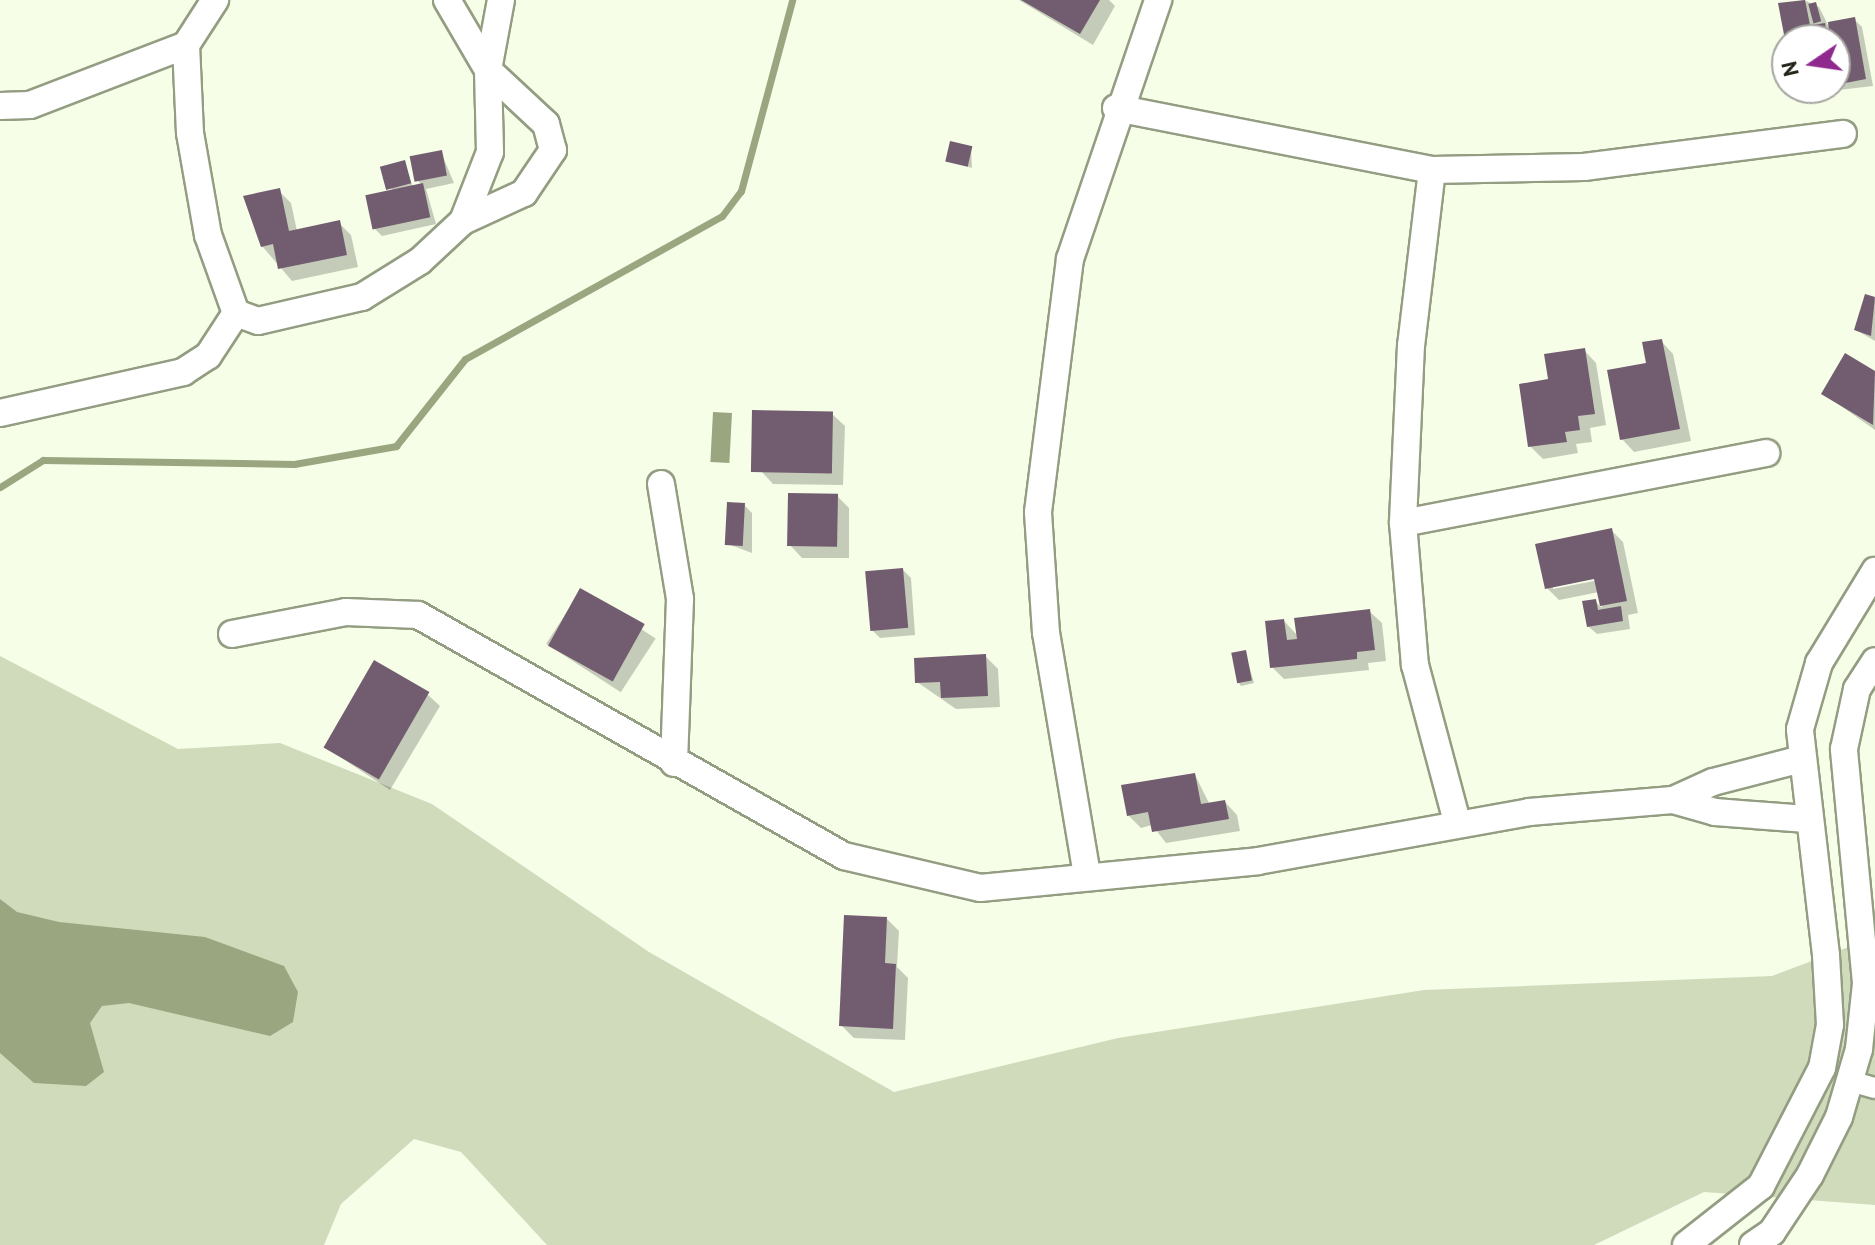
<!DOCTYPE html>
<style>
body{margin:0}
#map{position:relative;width:1875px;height:1245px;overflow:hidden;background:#f6fee7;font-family:"PT Sans",sans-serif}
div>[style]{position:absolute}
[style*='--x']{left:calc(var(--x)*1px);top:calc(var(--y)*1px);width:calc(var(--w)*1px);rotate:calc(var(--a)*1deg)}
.green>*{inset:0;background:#d0dbbc}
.water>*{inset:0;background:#99a67f;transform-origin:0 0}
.shadow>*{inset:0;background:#0003;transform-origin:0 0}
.stream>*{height:7px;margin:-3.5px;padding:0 3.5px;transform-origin:3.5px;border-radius:3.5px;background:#99a67f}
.building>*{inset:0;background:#725c70;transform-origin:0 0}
.roads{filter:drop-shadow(2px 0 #939d82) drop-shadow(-2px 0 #939d82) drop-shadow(0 2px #939d82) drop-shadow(0 -2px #939d82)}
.pedestrian>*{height:20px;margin:-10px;padding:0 10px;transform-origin:10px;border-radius:10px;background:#fff}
.minor>*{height:26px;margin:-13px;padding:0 13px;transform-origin:13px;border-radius:13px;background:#fff}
span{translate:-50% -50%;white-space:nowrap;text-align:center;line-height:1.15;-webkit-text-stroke:8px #fff;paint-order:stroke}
.north{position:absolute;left:1771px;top:24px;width:80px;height:80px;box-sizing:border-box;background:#fff;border:2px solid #a5a6a2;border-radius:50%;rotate:257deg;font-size:22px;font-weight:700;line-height:32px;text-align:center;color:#1d2116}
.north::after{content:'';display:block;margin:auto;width:28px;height:36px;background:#8f298e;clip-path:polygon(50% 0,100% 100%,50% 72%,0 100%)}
</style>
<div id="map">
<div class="green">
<i style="clip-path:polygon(0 656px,178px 749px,280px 743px,432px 804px,649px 952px,894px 1092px,1118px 1038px,1424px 990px,1772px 976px,1875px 937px,1875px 1205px,1704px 1192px,1594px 1245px,547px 1245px,461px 1152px,414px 1139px,341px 1204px,324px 1245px,0 1245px)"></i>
</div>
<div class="water">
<i style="left:713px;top:412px;width:19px;height:50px;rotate:3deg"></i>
<i style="clip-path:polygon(0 899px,17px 912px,59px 922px,205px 937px,284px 966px,298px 992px,293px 1022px,270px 1036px,129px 1003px,102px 1006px,90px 1023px,104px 1072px,86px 1086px,34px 1083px,0 1053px)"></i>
</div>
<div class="shadow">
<i style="clip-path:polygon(1019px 0,1109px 0,1115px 6px,1093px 45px)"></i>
<i style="clip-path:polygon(1804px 0,1819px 7px,1832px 33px,1854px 19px,1862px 27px,1873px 86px,1804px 94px,1798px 88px,1835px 88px,1835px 40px,1787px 40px,1781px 5px)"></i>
<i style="clip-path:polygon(971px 148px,972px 168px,948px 161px)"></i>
<i style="clip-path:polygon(441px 152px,454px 183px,426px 189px,436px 224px,382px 236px,374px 228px,404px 162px,413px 187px,422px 185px,418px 181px)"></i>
<i style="clip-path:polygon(279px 191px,291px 203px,297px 231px,339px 223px,351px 235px,358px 267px,292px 281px,262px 246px)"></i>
<i style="clip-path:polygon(1866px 296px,1875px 299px,1875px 341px,1856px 330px)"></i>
<i style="clip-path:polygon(1661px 341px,1673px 354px,1691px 441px,1634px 452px,1622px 439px)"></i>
<i style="clip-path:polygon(1584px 350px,1596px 363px,1606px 425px,1590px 428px,1592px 442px,1576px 444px,1578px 453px,1543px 459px,1530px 446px,1550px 381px)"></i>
<i style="clip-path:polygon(1846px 356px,1875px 373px,1875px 430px,1824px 394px)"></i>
<i style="clip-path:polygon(832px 414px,845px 426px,843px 485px,773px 484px,761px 471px)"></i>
<i style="clip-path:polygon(837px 496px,849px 508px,849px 558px,802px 558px,790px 545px)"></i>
<i style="clip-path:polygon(744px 505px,752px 513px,752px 553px,728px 544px)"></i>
<i style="clip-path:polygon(evenodd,1611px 530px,1623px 542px,1638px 613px,1628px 615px,1630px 629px,1597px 634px,1589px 627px,1595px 601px,1602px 608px,1599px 592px,1559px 600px,1547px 588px,1611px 530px,1603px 575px,1604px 579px,1553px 589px,1553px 585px,1603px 575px)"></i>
<i style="clip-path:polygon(903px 570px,911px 578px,915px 635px,880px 638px,872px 630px)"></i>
<i style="left:581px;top:590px;width:89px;height:64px;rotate:33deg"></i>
<i style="clip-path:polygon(1369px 611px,1382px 623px,1386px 661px,1368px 663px,1369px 670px,1284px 679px,1272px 667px,1284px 621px,1298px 636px)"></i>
<i style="clip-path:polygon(1245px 652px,1254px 683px,1241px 686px,1238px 682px)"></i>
<i style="clip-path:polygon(985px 656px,998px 669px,1000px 707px,956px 709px,917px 682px)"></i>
<i style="clip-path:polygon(427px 694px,440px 706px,390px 790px,325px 747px)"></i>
<i style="clip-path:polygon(1195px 775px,1210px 805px,1225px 802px,1237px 815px,1240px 831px,1166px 843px,1152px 825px,1141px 828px,1128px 815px)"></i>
<i style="clip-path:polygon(887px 919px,899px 931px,897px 967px,908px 978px,905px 1040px,854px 1038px,841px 1025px)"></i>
</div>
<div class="stream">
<i style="--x:0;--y:487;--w:51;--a:-32.1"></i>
<i style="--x:43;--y:460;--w:251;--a:0.9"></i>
<i style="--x:294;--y:464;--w:104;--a:-10"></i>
<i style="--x:396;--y:446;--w:111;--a:-51.6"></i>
<i style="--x:465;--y:359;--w:294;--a:-29.1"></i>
<i style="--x:722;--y:216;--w:31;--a:-53"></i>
<i style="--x:741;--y:191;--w:198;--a:-75"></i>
</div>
<div class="building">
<i style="clip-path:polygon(1021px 0,1100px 0,1080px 34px)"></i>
<i style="clip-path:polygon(1805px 0,1813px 40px,1785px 40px,1778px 3px)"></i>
<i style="left:1816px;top:2px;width:20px;height:8px;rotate:75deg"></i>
<i style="clip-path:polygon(1855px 17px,1866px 79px,1835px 85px,1828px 22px)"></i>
<i style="clip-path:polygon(1825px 23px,1828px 40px,1814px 40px,1812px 25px)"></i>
<i style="left:950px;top:141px;width:23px;height:21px;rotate:13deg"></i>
<i style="left:442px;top:150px;width:26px;height:33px;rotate:79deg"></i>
<i style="left:405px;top:160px;width:24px;height:26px;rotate:75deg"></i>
<i style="left:423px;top:183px;width:35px;height:59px;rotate:78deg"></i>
<i style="clip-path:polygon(280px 188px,289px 231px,340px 220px,347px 255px,278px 269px,273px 244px,261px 247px,243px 196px)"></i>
<i style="clip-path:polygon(1865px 294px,1875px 297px,1871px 336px,1854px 330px)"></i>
<i style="clip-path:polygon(1662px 339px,1680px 429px,1620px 440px,1607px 370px,1646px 363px,1642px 342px)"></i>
<i style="clip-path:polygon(1585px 348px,1595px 414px,1578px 416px,1580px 430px,1565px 432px,1567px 442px,1528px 447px,1519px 384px,1548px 379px,1544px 354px)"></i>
<i style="clip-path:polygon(1845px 353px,1875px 371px,1873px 425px,1821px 394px)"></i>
<i style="left:752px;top:410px;width:81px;height:62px;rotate:1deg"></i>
<i style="left:788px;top:493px;width:50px;height:53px;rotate:1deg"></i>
<i style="left:727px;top:502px;width:18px;height:43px;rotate:3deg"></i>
<i style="clip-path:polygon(1612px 528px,1627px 601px,1600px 606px,1594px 579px,1545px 589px,1535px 544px)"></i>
<i style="left:903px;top:568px;width:60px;height:38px;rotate:85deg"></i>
<i style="left:580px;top:588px;width:74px;height:66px;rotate:29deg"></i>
<i style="clip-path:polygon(1596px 599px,1598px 610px,1621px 606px,1623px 621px,1587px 627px,1582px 601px)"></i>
<i style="clip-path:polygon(1370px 609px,1375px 650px,1357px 652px,1357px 659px,1270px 668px,1265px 621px,1284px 619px,1287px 640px,1297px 639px,1294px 618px)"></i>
<i style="left:1246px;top:650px;width:31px;height:15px;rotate:79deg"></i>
<i style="clip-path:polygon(986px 654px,988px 696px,941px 698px,940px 682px,915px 683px,914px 658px)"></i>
<i style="left:374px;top:660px;width:64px;height:101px;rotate:30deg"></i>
<i style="clip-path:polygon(1195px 773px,1201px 804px,1225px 800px,1229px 819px,1152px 832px,1148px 812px,1127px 816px,1121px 785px)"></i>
<i style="clip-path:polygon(844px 915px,887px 917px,885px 963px,896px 964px,893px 1029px,839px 1026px)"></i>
</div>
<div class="roads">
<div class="pedestrian">
<i style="--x:1850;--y:1081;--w:26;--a:16"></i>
</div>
<div class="minor">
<i style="--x:447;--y:0;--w:81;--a:59.6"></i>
<i style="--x:488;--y:70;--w:79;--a:43"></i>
<i style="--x:546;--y:124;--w:27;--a:75"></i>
<i style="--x:553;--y:150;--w:52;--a:124"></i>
<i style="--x:524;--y:193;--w:67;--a:155.3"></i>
<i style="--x:186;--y:45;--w:88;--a:87.4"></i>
<i style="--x:190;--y:133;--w:104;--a:80"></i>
<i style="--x:208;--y:235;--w:83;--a:70.3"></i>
<i style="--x:236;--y:313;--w:23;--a:20"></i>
<i style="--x:258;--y:321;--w:107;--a:-13"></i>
<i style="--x:362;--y:297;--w:68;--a:-31.8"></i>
<i style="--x:420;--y:261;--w:59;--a:-42.9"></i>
<i style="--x:463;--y:221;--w:74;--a:-68.6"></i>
<i style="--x:490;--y:152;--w:82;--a:-91.4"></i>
<i style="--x:488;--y:70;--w:71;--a:-79.5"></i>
<i style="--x:0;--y:106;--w:30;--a:-2"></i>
<i style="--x:30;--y:105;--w:167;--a:-21"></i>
<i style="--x:186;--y:45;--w:54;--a:-57.2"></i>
<i style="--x:1116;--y:108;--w:322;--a:11.1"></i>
<i style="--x:1432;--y:170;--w:152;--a:-1.1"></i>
<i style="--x:1584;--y:167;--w:261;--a:-7.3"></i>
<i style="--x:1432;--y:170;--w:176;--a:96.8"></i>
<i style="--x:1411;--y:345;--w:178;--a:92.6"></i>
<i style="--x:1403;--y:523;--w:143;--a:85.2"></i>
<i style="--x:1415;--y:665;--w:163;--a:75"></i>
<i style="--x:0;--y:413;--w:188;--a:-12.6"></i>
<i style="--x:183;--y:372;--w:30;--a:-33"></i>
<i style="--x:208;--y:356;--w:51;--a:-56.9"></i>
<i style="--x:661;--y:484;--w:117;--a:80.6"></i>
<i style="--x:680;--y:599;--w:164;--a:92.1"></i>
<i style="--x:1403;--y:523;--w:370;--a:-10.9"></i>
<i style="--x:232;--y:634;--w:116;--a:-10.9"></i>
<i style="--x:346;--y:612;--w:72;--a:2.4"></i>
<i style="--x:418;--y:615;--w:489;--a:29.5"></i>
<i style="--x:844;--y:856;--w:140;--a:13.2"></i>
<i style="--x:980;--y:888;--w:279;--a:-5.5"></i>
<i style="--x:1258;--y:861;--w:275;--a:-10.2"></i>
<i style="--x:1529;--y:812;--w:144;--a:-4.8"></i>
<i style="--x:1673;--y:800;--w:44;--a:15.9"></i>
<i style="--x:1715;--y:812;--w:92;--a:4.4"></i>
<i style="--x:1673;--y:800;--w:44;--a:-24.2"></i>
<i style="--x:1713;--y:782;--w:91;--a:-14.6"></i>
<i style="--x:1087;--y:875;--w:245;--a:-99.6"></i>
<i style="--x:1046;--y:633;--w:121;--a:-93.8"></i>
<i style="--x:1038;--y:512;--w:255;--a:-82.8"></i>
<i style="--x:1070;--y:259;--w:274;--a:-71.2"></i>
<i style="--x:1686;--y:1245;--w:95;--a:-38.2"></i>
<i style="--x:1761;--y:1186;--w:133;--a:-62.7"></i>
<i style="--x:1822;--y:1068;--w:44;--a:-79.5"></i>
<i style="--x:1830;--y:1025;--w:70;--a:-93.3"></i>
<i style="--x:1826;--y:955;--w:227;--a:-96.6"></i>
<i style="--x:1800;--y:729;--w:69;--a:-73.9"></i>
<i style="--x:1819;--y:663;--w:108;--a:-58.7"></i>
<i style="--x:1753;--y:1245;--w:23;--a:-34"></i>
<i style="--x:1772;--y:1232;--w:69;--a:-56.3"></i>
<i style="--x:1810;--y:1175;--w:65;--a:-63.4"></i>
<i style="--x:1839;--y:1117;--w:71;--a:-73.6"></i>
<i style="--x:1859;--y:1049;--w:66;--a:-83.9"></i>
<i style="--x:1866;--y:983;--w:235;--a:-95.4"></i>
<i style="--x:1844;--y:749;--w:61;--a:-77.8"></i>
<i style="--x:1857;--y:689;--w:33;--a:-57"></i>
</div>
</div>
<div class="north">N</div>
</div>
